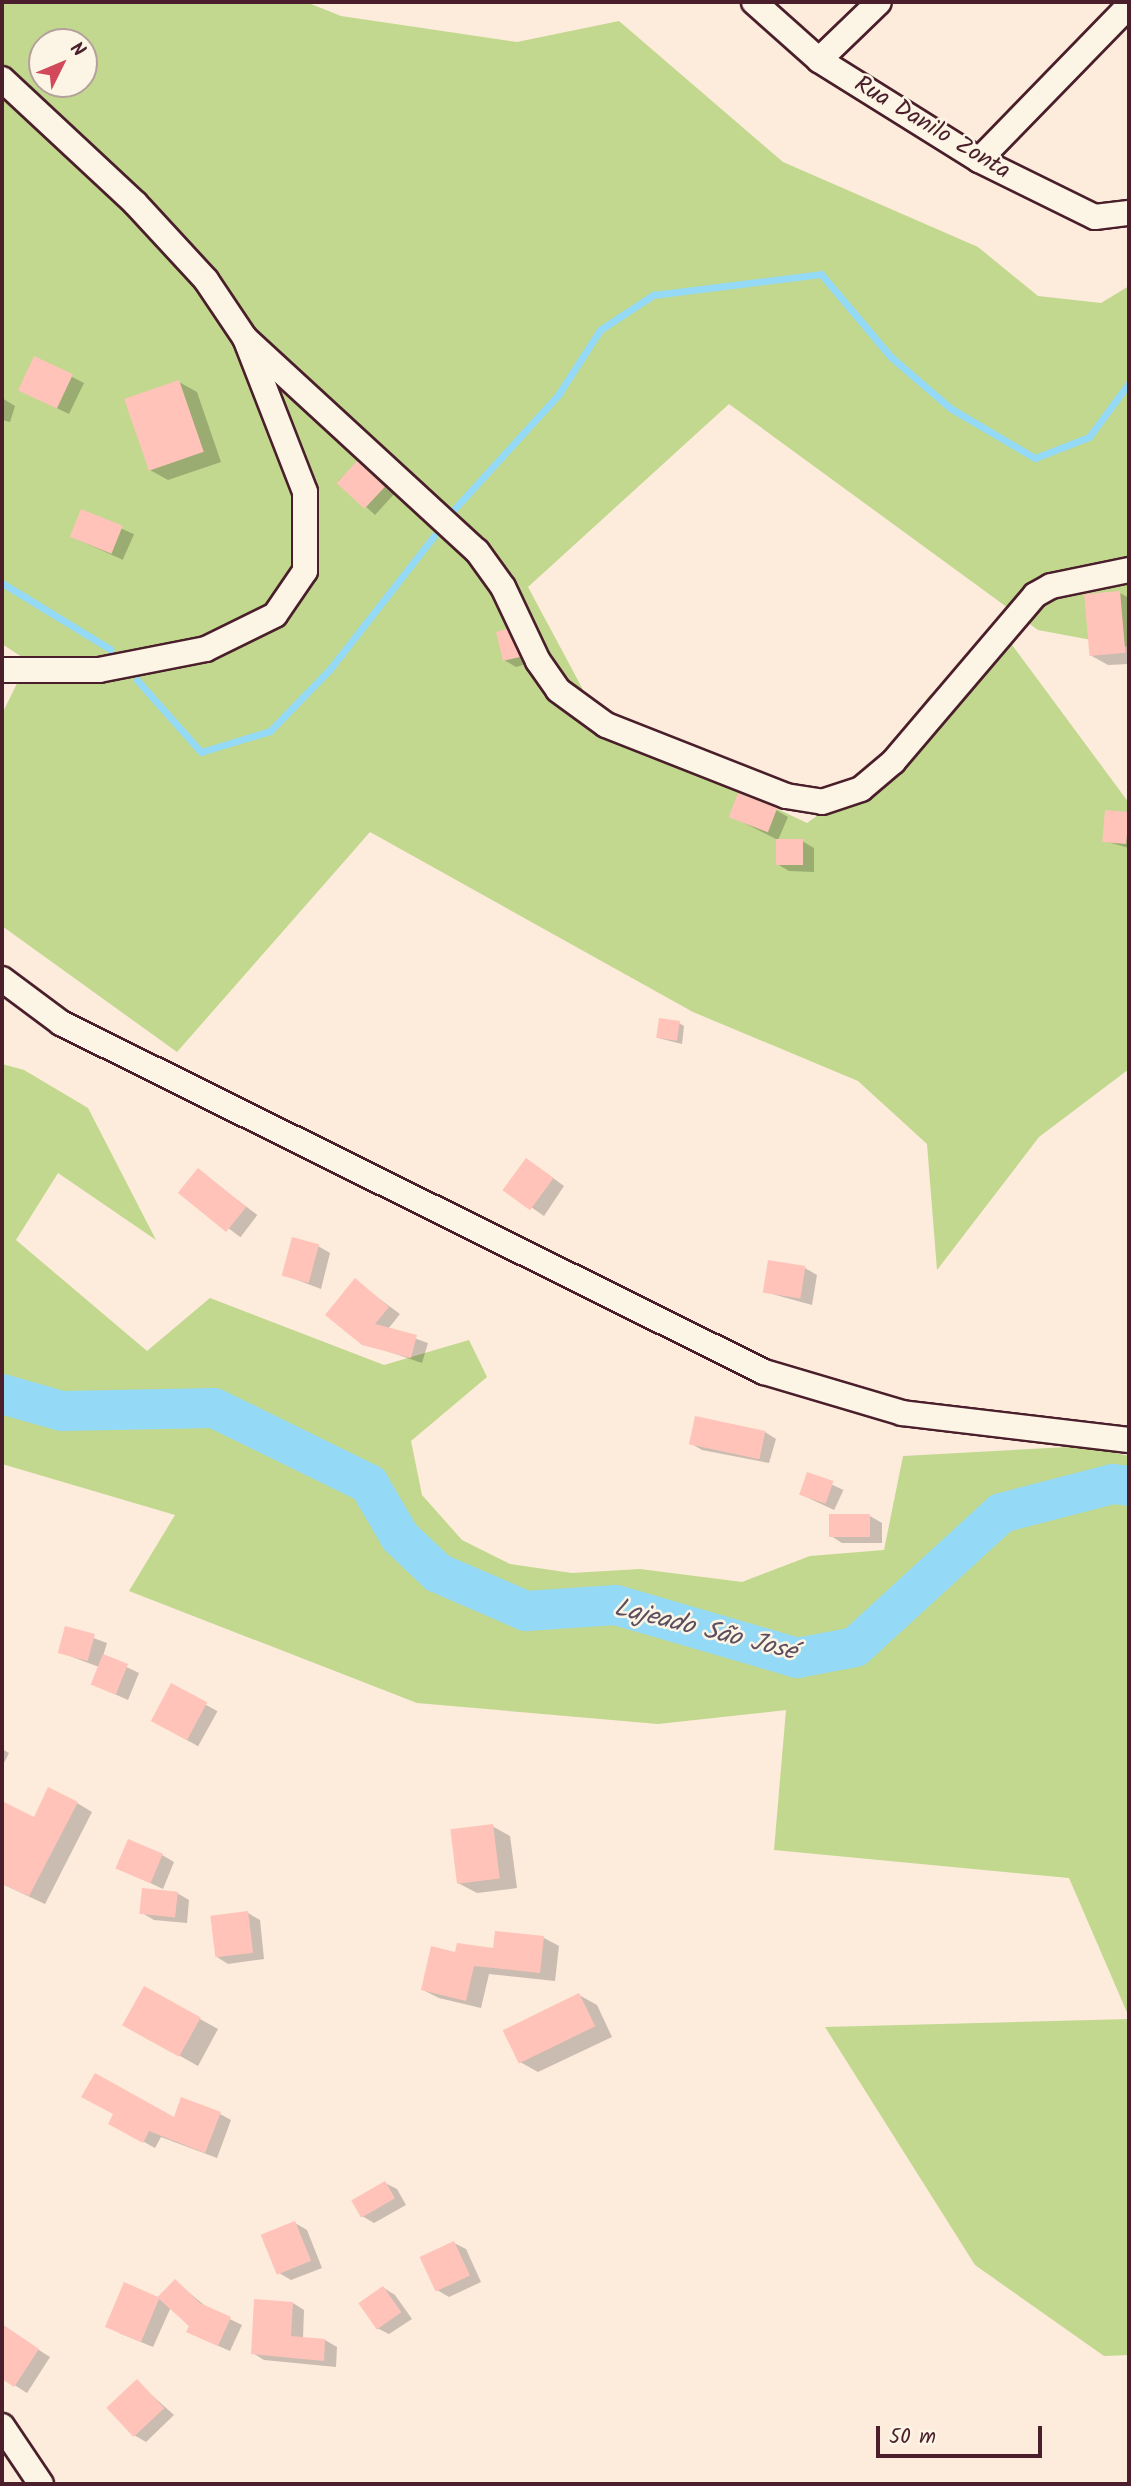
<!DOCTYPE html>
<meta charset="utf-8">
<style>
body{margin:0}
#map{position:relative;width:1131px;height:2486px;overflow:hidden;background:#fdebdc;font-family:Kalam,sans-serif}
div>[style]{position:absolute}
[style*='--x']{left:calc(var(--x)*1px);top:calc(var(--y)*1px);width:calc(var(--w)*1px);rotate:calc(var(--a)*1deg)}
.green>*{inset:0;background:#c1d88e}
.shadow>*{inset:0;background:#0003;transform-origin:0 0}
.stream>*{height:7px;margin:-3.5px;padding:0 3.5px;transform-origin:3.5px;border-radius:3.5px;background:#94d9f5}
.river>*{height:40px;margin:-20px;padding:0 20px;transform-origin:20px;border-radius:20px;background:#94d9f5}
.building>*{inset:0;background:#ffc3ba;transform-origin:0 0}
.roads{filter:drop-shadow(2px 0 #4a1f2b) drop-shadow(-2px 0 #4a1f2b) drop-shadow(0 2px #4a1f2b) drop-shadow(0 -2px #4a1f2b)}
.street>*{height:24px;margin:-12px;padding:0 12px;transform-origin:12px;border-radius:12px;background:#fcf5e5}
span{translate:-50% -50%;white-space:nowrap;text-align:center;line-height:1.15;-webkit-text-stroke:5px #fcf5e5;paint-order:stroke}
.street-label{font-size:24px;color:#4a1f2b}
.water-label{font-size:26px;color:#5c4e5e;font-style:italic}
.frame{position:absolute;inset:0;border:4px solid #4a1f2b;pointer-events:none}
.north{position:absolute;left:28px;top:28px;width:70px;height:70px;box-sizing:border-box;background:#fcf5e5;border:2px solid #b59f9b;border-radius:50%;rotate:47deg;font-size:19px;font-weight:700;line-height:28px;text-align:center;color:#4a1f2b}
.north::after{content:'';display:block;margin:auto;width:24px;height:32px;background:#d1495b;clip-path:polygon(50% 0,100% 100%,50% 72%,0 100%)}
.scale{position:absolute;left:876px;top:2426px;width:166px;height:32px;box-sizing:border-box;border:4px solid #4a1f2b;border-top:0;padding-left:9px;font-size:21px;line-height:24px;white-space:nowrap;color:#4a1f2b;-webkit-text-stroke:5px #fcf5e5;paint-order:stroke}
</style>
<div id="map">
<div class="green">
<i style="clip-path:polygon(evenodd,2px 2px,306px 2px,341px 16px,517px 42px,619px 21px,783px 162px,978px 247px,1038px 296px,1101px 303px,1129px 286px,1129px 647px,1038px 630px,729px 404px,528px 587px,603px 727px,807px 823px,872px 777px,928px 697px,1001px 630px,1129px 803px,1129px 1069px,1039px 1137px,937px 1270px,927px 1144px,858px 1081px,693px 1012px,370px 832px,177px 1052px,2px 926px,2px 714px,28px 661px,2px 644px,2px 2px,42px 42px,84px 42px,84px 84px,42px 84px,42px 42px)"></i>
<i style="clip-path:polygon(2px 1064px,24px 1070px,88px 1108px,156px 1240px,58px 1173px,16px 1240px,147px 1351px,210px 1298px,384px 1365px,469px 1340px,487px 1377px,411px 1441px,422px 1495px,462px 1540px,510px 1564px,572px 1573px,640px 1569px,742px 1582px,810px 1556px,884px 1550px,903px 1456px,1087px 1446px,1129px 1456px,1129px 2017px,1069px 1878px,774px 1850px,786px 1710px,658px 1724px,417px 1703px,129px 1591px,175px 1515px,2px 1464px)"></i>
<i style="clip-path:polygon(1129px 2019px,1129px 2355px,1104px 2356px,975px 2265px,825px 2027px)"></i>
</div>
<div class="shadow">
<i style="clip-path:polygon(35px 358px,84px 383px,69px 414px,32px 396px)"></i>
<i style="clip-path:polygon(179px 382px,197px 392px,221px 462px,168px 480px,150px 470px)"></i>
<i style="clip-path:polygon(2px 398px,15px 406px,10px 422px,2px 420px)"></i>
<i style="clip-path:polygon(357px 463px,395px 493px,375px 515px,338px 481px)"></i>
<i style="left:82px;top:511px;width:57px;height:28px;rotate:24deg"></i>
<i style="clip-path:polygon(1120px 593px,1129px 598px,1129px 664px,1108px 665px,1090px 655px)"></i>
<i style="clip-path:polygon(506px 631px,518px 638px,530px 663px,516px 667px,504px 660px)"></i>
<i style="clip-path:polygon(776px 810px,788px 817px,778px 840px,730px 816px)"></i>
<i style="clip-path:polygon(1106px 812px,1129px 814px,1129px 848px,1104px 841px)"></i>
<i style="clip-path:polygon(802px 841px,814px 848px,814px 872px,789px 871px,777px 864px)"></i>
<i style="clip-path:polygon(679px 1023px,684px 1026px,682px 1044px,658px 1038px)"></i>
<i style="clip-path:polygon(538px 1167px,564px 1186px,544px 1216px,506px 1190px)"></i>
<i style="left:199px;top:1171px;width:73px;height:28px;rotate:37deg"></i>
<i style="clip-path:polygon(318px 1246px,330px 1253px,321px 1289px,284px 1275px)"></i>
<i style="clip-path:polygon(805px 1268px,817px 1275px,812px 1305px,765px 1292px)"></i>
<i style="clip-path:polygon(355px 1281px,400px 1314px,388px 1329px,428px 1343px,422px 1363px,363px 1343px)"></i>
<i style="clip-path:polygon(696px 1418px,765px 1432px,776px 1439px,769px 1463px,702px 1450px,690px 1443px)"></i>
<i style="left:809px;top:1474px;width:38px;height:22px;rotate:25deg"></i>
<i style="clip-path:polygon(870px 1516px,882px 1523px,882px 1543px,842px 1543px,831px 1536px)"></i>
<i style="clip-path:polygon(66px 1628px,107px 1643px,103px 1656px,139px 1673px,128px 1700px,92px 1684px,99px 1667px,59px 1652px)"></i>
<i style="left:172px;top:1686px;width:52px;height:40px;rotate:29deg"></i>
<i style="clip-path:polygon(2px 1749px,9px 1753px,2px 1767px)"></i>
<i style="clip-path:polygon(2px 1803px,35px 1819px,77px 1803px,92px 1812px,45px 1904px,2px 1884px)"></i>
<i style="clip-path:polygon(492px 1826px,510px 1836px,517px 1888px,477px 1893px,458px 1883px)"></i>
<i style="clip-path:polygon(162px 1855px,174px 1862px,163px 1889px,118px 1868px)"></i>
<i style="clip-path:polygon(177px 1893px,189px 1900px,187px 1923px,154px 1920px,142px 1913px)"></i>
<i style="clip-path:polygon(248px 1913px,260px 1920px,264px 1959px,228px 1964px,217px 1957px)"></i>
<i style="clip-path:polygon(544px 1938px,559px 1946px,555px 1981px,489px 1974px,481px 2008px,439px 1998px,423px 1990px,456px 1954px,495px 1950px)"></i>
<i style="clip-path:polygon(579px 1995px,597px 2005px,612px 2037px,538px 2072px,520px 2062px)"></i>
<i style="clip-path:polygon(200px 2019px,218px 2029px,198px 2066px,125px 2025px)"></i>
<i style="clip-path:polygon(220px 2114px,231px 2120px,217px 2158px,161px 2137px,155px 2148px,122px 2130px)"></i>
<i style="clip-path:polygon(385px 2183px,397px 2189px,406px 2205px,374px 2223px,362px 2216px)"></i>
<i style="clip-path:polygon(295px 2223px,307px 2230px,322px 2268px,291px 2280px,279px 2273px)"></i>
<i style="clip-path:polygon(454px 2243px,466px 2249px,481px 2282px,449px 2297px,437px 2290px)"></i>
<i style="clip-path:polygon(175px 2281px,209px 2309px,242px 2325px,230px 2351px,200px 2338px,171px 2307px,153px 2347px,119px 2333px)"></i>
<i style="clip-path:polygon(384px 2288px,395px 2295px,412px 2319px,389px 2334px,377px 2328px)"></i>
<i style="clip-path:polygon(293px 2303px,304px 2310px,303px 2338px,325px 2340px,337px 2347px,336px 2367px,264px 2360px,253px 2353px)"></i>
<i style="clip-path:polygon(7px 2330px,50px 2357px,27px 2393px,2px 2377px,2px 2338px)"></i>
<i style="clip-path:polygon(137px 2382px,174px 2415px,146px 2442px,134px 2435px)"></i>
</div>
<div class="stream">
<i style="--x:448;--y:516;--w:164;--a:-47.7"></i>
<i style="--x:558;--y:395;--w:77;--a:-57.1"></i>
<i style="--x:600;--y:330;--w:64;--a:-33.4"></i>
<i style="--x:653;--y:295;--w:169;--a:-7.1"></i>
<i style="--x:821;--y:274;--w:109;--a:49.9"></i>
<i style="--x:891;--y:357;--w:78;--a:40.8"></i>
<i style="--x:950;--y:408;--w:99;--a:30.5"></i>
<i style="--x:1035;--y:458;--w:58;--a:-21.3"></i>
<i style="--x:1089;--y:437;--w:67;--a:-53.5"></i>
<i style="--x:2;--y:583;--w:127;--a:31.4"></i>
<i style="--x:137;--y:680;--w:96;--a:48.4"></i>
<i style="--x:201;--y:752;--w:72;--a:-16.9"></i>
<i style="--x:270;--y:731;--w:86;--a:-45.9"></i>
<i style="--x:330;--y:669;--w:169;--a:-52"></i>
</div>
<div class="river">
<i style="--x:2;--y:1394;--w:62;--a:15.8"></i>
<i style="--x:62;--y:1411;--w:152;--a:-1.1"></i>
<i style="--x:214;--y:1408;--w:173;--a:26.1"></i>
<i style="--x:369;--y:1484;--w:61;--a:59.7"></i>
<i style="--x:400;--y:1537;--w:52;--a:43.5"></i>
<i style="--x:438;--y:1573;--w:96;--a:23.4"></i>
<i style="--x:526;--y:1611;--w:90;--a:-3.8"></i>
<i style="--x:616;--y:1605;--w:189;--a:16.3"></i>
<i style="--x:797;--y:1658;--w:59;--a:-10.7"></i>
<i style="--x:855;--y:1647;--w:198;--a:-42.5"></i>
<i style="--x:1001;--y:1513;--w:116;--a:-14.5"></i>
<i style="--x:1113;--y:1484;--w:16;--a:7"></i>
</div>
<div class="building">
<i style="left:34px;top:356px;width:43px;height:38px;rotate:25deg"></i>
<i style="left:179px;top:380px;width:76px;height:58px;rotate:71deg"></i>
<i style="left:357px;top:461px;width:38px;height:30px;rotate:43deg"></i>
<i style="left:81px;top:509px;width:45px;height:30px;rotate:22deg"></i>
<i style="left:1120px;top:591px;width:62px;height:36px;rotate:85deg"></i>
<i style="clip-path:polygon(507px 629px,520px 657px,503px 661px,496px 632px)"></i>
<i style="left:738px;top:793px;width:42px;height:26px;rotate:21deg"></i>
<i style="left:1105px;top:810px;width:24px;height:32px;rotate:5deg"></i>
<i style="left:776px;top:839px;width:27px;height:26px"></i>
<i style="left:659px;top:1018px;width:21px;height:20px;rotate:8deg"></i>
<i style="left:526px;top:1158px;width:34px;height:40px;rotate:36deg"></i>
<i style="left:198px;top:1168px;width:62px;height:32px;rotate:39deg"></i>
<i style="left:292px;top:1237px;width:28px;height:40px;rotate:15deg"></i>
<i style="left:768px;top:1260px;width:38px;height:33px;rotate:9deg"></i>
<i style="clip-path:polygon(355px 1278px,389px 1307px,375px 1324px,417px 1335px,411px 1358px,362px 1345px,325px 1315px)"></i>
<i style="left:695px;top:1416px;width:72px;height:29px;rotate:12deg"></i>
<i style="left:807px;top:1472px;width:28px;height:24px;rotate:19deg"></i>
<i style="left:829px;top:1514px;width:41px;height:23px"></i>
<i style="left:65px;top:1626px;width:31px;height:28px;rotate:15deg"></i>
<i style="left:103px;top:1654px;width:27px;height:33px;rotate:22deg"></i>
<i style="left:171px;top:1683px;width:41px;height:43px;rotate:28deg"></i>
<i style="clip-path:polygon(48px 1787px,78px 1802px,29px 1896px,2px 1884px,2px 1801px,34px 1817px)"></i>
<i style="left:493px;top:1824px;width:55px;height:43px;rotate:83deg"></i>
<i style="left:128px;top:1839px;width:38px;height:32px;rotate:23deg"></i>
<i style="left:142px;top:1888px;width:36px;height:26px;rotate:6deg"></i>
<i style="left:248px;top:1911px;width:42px;height:38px;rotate:83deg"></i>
<i style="clip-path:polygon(495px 1931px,544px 1936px,540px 1973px,474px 1966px,466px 2001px,421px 1990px,431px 1946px,455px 1952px,457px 1943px,493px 1948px)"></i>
<i style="left:144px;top:1986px;width:65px;height:45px;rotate:29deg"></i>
<i style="left:579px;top:1993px;width:37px;height:85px;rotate:64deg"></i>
<i style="clip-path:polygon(95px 2073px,174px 2117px,181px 2097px,221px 2112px,205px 2153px,149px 2131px,143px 2143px,108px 2124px,113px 2114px,81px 2097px)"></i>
<i style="left:385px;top:2181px;width:20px;height:39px;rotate:60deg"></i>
<i style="left:295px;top:2221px;width:43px;height:37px;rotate:68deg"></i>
<i style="left:454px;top:2241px;width:38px;height:38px;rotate:65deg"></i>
<i style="clip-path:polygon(175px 2279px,200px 2303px,231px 2317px,218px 2346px,186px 2332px,189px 2326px,159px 2299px,141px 2342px,105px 2327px,124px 2282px,158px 2297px)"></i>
<i style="left:383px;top:2286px;width:32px;height:30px;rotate:55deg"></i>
<i style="clip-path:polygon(254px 2299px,293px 2302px,291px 2336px,325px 2339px,324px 2361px,251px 2354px)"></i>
<i style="clip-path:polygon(2px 2324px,39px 2349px,14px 2387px,2px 2379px)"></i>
<i style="left:137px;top:2379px;width:40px;height:42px;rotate:47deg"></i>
</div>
<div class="roads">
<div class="street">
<i style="--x:754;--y:2;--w:87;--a:41.7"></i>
<i style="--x:819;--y:60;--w:189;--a:32"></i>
<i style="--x:979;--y:160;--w:129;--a:26.2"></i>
<i style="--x:1095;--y:217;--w:34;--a:-7"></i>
<i style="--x:819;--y:60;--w:83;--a:-44"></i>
<i style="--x:2;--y:79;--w:182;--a:43"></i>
<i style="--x:135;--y:203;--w:105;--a:47.3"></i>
<i style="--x:206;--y:280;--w:70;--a:56.1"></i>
<i style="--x:245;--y:338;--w:165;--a:68.7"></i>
<i style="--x:305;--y:492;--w:79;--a:90"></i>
<i style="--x:305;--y:571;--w:53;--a:124.3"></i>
<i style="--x:275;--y:615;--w:77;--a:153.8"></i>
<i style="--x:206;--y:649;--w:109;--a:168.9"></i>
<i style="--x:99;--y:670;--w:97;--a:180"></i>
<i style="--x:979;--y:160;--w:215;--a:-45.8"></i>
<i style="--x:245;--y:338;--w:315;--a:42.6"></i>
<i style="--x:477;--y:551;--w:44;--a:54.2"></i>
<i style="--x:503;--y:587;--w:82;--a:64.7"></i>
<i style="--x:538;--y:661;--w:35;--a:55"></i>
<i style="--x:558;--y:690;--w:59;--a:36.1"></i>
<i style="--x:606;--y:725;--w:193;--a:21.5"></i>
<i style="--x:786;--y:796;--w:36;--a:9"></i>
<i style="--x:822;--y:802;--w:41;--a:-18.4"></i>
<i style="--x:861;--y:789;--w:42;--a:-40.2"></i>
<i style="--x:893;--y:762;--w:219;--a:-49.6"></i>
<i style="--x:1035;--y:595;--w:18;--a:-29"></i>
<i style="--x:1051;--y:586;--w:80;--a:-11.6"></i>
<i style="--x:2;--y:979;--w:74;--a:36.7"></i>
<i style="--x:61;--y:1023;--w:785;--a:26.4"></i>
<i style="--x:764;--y:1372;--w:144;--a:16.5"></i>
<i style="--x:902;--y:1413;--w:229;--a:6.8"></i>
<i style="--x:2;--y:2426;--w:70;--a:56.1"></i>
</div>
</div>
<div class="street-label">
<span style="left:932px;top:128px;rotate:31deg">Rua Danilo Zonta</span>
</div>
<div class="water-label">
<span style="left:705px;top:1631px;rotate:14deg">Lajeado São José</span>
</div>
<div class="frame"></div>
<div class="north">N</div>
<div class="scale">50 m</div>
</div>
